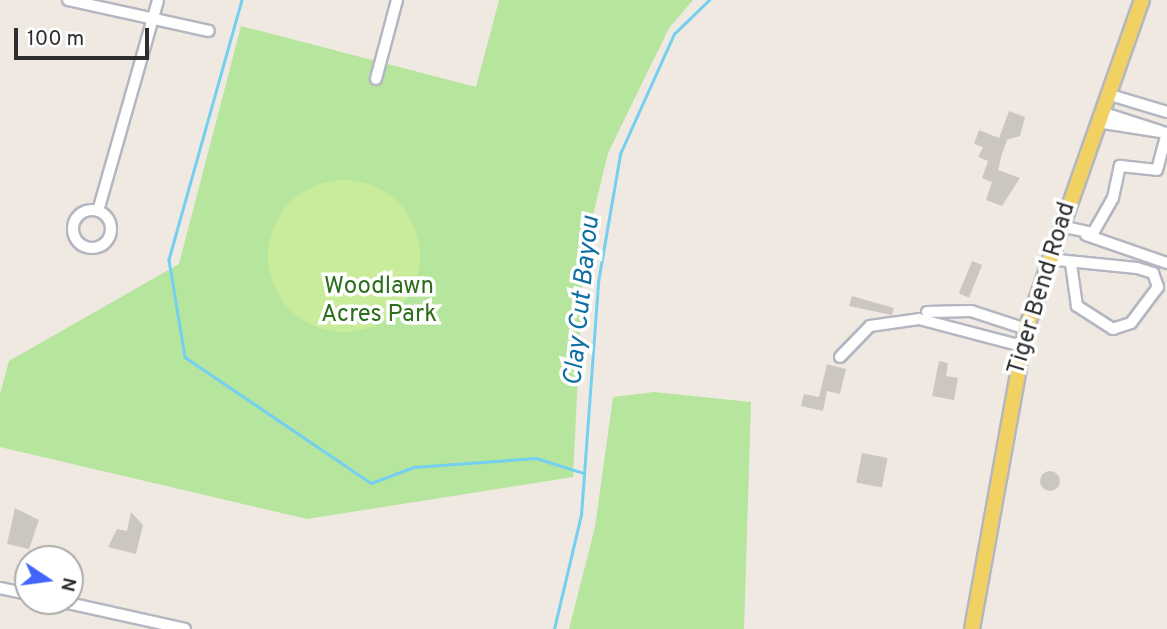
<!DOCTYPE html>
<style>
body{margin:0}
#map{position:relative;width:1167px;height:629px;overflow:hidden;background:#efe9e1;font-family:Overpass,sans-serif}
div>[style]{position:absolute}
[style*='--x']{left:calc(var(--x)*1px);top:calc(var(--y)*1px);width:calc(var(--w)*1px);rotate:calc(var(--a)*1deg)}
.green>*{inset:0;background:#b6e59e}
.pitch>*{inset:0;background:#c9ec9a}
.round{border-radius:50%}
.stream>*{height:2.5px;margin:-1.25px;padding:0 1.25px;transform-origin:1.25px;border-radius:1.25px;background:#75cff0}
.building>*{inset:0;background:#cbc7bf;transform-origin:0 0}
.roads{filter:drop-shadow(2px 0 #b4b7c1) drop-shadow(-2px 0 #b4b7c1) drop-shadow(0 2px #b4b7c1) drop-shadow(0 -2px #b4b7c1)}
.minor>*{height:10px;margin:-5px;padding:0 5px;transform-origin:5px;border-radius:5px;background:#fff}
.minor>.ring{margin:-5px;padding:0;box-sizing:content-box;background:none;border:10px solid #fff;border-radius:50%}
.major>*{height:14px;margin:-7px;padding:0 7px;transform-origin:7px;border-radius:7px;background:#f2d163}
span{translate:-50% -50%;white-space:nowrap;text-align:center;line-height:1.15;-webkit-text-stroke:7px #fff;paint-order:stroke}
.park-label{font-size:24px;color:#2c6e1b}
.street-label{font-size:24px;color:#2e2e2e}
.water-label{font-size:26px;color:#0d6fa3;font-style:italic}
.north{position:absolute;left:14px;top:545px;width:70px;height:70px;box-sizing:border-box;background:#fff;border:2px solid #ababab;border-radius:50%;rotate:103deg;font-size:19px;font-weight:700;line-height:28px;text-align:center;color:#2e2e2e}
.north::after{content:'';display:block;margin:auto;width:24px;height:32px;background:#4264fb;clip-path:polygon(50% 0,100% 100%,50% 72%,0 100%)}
.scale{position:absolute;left:14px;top:28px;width:135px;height:32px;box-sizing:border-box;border:4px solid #2e2e2e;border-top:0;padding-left:9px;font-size:21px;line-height:24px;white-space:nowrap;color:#2e2e2e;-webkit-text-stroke:5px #fff;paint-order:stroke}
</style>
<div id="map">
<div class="green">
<i style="clip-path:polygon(499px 0,693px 0,669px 28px,608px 153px,584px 252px,573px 477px,307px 519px,0 447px,0 394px,9px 361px,179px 264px,241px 26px,476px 87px)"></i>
<i style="clip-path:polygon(654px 392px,751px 402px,744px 629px,569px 629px,595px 527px,613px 397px)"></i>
</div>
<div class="pitch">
<i class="round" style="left:268px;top:180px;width:152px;height:152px"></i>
</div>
<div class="stream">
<i style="--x:242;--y:0;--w:270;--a:105.7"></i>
<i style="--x:169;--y:260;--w:98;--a:80.6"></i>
<i style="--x:185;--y:357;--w:225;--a:34.1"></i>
<i style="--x:371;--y:483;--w:46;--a:-20.4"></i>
<i style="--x:414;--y:467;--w:122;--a:-4.2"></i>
<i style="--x:536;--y:458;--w:50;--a:17.4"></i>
<i style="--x:554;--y:629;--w:117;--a:-76.7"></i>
<i style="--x:581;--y:515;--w:234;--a:-85.8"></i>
<i style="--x:598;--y:282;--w:130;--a:-80.2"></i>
<i style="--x:620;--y:154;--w:132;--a:-65.8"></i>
<i style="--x:674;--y:34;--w:49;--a:-44.2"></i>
</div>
<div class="building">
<i style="clip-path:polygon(1009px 111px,1025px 117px,1020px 136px,1007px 140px,1002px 154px,998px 170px,1020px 178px,1002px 206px,986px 200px,992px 182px,982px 178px,988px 161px,978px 157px,983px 147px,974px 144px,979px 130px,999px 138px)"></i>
<i style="left:972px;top:261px;width:11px;height:35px;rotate:22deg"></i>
<i style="clip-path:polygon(852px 296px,894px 308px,892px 315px,849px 306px)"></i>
<i style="clip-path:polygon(939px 361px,948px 363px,946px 376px,958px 378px,954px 400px,932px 396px)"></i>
<i style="clip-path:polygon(827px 364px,846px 369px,840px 394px,827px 391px,823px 411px,801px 406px,804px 394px,819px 397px)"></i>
<i style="left:862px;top:453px;width:26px;height:30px;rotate:11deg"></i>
<i class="round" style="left:1040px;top:471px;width:20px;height:20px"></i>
<i style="clip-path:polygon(15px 508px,39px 520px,29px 549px,7px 544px)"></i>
<i style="clip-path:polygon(131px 512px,143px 525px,136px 554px,108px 547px,117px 529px,127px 531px)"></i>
</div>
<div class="roads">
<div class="minor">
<i style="--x:68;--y:0;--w:144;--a:12.4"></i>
<i style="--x:376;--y:79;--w:82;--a:-75.1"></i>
<i style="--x:1107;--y:94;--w:63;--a:16.7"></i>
<i style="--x:1101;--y:112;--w:62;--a:17.9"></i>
<i style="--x:1097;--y:122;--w:71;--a:8.9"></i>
<i class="ring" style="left:73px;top:210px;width:28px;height:28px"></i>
<i style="--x:98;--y:211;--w:219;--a:-74.1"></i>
<i style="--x:1060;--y:226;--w:34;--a:12"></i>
<i style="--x:1093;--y:233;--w:40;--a:-60.3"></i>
<i style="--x:1113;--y:198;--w:33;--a:-78"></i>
<i style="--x:1120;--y:166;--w:37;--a:6"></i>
<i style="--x:1157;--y:170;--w:38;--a:-75"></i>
<i style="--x:1086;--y:235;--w:86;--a:19.1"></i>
<i style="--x:1048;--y:259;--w:89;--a:5.8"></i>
<i style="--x:1137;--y:268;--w:17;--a:17"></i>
<i style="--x:1153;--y:273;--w:15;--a:70"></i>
<i style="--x:1158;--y:287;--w:45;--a:126.9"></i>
<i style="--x:1131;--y:323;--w:19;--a:162"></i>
<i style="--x:1113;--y:329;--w:43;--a:-147.4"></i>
<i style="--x:1077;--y:306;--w:42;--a:-98.1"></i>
<i style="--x:927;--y:312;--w:44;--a:-1.3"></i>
<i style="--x:971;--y:311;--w:58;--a:18.1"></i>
<i style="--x:840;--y:357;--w:43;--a:-45.9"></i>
<i style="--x:870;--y:326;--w:49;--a:-8.1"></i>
<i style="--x:919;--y:319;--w:106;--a:14.7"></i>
<i style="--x:0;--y:588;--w:29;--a:12"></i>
<i style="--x:59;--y:601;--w:129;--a:12.5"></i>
</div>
<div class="major">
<i style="--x:972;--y:629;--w:305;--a:-79.8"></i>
<i style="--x:1026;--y:329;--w:349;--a:-70.6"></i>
</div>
</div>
<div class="park-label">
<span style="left:379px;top:302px">Woodlawn<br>Acres Park</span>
</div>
<div class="street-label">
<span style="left:1043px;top:289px;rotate:-73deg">Tiger Bend Road</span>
</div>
<div class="water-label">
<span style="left:583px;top:301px;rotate:-84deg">Clay Cut Bayou</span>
</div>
<div class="north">N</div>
<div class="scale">100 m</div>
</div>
